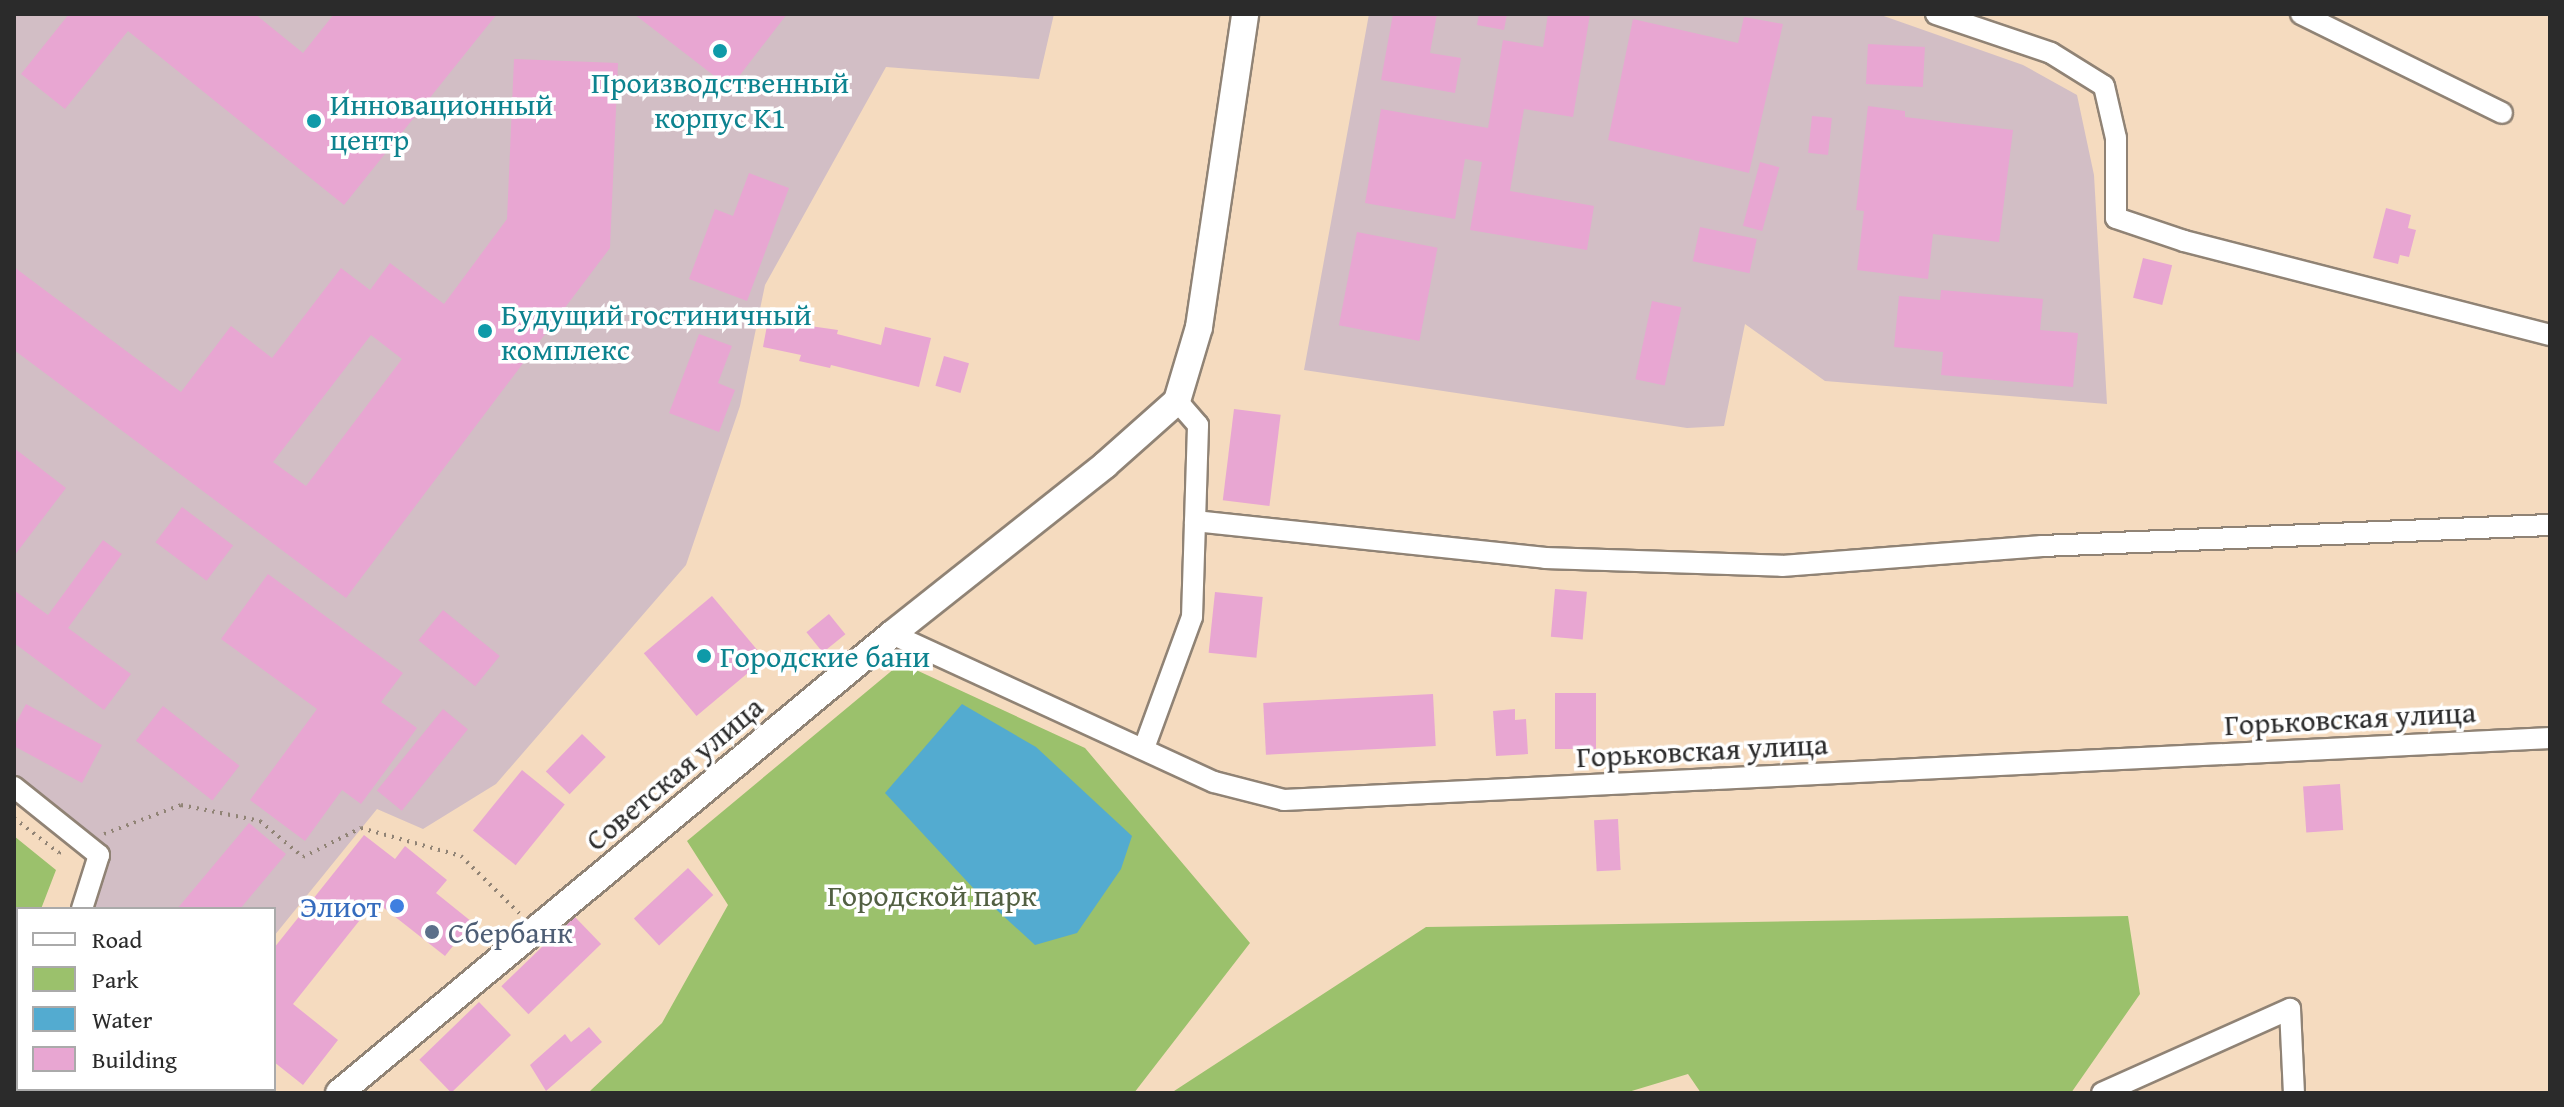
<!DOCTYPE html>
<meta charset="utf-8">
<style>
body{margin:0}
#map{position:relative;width:2564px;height:1107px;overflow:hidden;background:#f5dbbf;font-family:"Gentium Book Plus",serif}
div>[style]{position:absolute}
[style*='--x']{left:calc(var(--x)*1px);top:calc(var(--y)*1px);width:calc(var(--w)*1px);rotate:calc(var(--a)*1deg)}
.industrial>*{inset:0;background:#d2bec5}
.green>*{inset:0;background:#9bc16c}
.water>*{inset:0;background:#53abd0}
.building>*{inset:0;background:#e8a6d2;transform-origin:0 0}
.path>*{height:4px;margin-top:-2px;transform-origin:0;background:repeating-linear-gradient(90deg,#908375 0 2px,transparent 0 8px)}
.roads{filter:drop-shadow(2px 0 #908375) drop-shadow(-2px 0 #908375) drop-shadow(0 2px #908375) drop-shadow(0 -2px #908375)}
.minor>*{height:20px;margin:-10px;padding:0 10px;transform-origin:10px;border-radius:10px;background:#fff}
.major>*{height:26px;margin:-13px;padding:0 13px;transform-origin:13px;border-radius:13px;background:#fff}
.dots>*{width:22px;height:22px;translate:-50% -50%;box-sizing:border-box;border:4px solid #fff;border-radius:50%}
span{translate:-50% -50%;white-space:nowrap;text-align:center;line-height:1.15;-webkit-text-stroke:7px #fff;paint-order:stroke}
.culture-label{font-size:30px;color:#0d838f}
.left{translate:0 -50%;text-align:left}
.street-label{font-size:30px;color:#2b2b2b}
.park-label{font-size:30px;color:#526042}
.shop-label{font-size:30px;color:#366cbe}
.right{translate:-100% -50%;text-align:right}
.service-label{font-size:30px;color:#4e5e75}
.frame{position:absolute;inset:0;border:16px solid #2b2b2b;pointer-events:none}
.legend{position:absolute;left:16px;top:907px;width:260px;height:184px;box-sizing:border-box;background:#fff;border:2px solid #aaa;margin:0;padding:10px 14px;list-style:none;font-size:24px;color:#2b2b2b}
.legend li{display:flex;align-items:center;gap:16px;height:40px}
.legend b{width:40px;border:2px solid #aaa}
</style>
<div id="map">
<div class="industrial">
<i style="clip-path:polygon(14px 14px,1054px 14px,1039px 79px,886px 67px,765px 285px,740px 406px,686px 565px,496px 784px,423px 829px,377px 809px,274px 936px,274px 909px,82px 909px,99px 855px,14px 785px)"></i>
<i style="clip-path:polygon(1369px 14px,1878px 14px,2023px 65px,2077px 95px,2094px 175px,2107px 404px,1825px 381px,1745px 324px,1724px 426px,1687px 428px,1304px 370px)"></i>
</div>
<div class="green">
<i style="clip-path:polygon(901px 663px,1085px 748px,1250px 943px,1134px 1093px,592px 1093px,590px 1091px,662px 1023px,728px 905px,687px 841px)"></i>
<i style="clip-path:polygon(14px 836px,56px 870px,41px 909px,18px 909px,18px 970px,14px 981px)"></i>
<i style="clip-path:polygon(2128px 916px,2140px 994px,2071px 1093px,1701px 1093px,1688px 1074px,1625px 1093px,1171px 1093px,1426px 927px)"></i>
</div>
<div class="water">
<i style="clip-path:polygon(962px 704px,1036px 747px,1132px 836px,1121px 869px,1077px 933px,1035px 945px,975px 890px,885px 793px)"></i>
</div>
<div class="building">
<i style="clip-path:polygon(69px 14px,255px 14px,303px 53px,334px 14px,497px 14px,344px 205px,128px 31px,65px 109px,21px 74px)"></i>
<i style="clip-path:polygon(634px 14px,787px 14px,730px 88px)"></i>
<i style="clip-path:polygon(1393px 14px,1437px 14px,1430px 53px,1461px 58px,1455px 93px,1381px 80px)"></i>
<i style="clip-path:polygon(1479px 14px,1507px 14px,1504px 30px,1477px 25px)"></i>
<i style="clip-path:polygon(1548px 14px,1590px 14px,1573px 117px,1524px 109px,1510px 191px,1594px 206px,1587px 250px,1470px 230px,1482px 162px,1465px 159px,1455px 219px,1365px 203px,1381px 109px,1488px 128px,1503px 40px,1543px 47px)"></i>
<i style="clip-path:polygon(1744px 17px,1783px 24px,1749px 173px,1608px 140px,1633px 19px,1738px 43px)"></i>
<i style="left:1868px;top:44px;width:57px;height:40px;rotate:3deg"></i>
<i style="clip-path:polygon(evenodd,514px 59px,618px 63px,610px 248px,346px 598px,14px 350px,14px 267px,181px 392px,231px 326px,272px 358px,341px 268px,370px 290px,390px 263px,444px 304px,507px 219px,514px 59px,371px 335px,402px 359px,306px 486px,273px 462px,371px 335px)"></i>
<i style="clip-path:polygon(1868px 106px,1905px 111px,1905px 117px,2013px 130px,1999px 242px,1933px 234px,1928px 279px,1857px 270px,1864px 211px,1856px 210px)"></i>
<i style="left:1812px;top:116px;width:20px;height:37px;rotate:6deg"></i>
<i style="left:1760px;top:162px;width:20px;height:66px;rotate:15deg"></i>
<i style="clip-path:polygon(749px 173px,789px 188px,747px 301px,689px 279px,715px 209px,733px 216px)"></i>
<i style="clip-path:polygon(2386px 208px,2411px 215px,2408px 228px,2416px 230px,2409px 257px,2400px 255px,2398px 264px,2373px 258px)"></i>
<i style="left:1700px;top:227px;width:58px;height:35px;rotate:12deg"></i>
<i style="left:1357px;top:232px;width:82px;height:95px;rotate:11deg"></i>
<i style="left:2143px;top:258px;width:30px;height:41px;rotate:14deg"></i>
<i style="clip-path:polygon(1941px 290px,2043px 299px,2040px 330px,2078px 333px,2073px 387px,1941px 375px,1943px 352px,1894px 347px,1899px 296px,1940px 300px)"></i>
<i style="left:1652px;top:301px;width:30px;height:80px;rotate:12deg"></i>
<i style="clip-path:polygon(768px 320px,838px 330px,837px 334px,881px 345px,885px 327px,931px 338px,919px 387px,831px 365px,830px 368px,799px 361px,801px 355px,763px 347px)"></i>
<i style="clip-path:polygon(699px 334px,732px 346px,718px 383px,735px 390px,719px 432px,669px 413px)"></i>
<i style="left:944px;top:356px;width:26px;height:31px;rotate:16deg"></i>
<i style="left:1234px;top:409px;width:47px;height:92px;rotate:7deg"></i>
<i style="clip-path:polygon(14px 448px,66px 488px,14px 556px)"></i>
<i style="left:182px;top:507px;width:64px;height:44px;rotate:37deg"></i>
<i style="clip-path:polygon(103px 540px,122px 554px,68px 628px,131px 674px,104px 710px,14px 643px,15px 591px,48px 615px)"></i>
<i style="clip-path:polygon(268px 574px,403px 673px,381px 702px,417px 728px,361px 804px,342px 790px,305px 841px,250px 800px,317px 709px,221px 639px)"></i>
<i style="left:1555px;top:589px;width:32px;height:48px;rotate:5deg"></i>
<i style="left:1215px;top:592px;width:48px;height:61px;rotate:6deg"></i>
<i style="left:712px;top:596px;width:82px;height:89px;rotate:50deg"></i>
<i style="left:443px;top:610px;width:73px;height:39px;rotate:39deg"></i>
<i style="left:829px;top:614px;width:26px;height:29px;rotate:51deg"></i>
<i style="left:1555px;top:693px;width:41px;height:56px"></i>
<i style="left:1433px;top:694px;width:52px;height:170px;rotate:87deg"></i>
<i style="clip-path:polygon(26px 704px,102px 745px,82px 783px,14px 746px,14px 727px)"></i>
<i style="left:163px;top:706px;width:97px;height:44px;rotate:38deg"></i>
<i style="left:443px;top:709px;width:32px;height:105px;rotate:39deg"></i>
<i style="clip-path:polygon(1515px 709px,1515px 720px,1526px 719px,1528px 754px,1496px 756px,1493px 711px)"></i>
<i style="left:582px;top:734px;width:33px;height:52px;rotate:44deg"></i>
<i style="left:522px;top:770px;width:55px;height:78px;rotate:39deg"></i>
<i style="left:2340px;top:784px;width:46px;height:37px;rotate:86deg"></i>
<i style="left:1618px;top:819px;width:51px;height:24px;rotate:87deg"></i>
<i style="clip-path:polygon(249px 823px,286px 854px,240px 909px,177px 909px)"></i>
<i style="clip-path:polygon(364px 835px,395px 859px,405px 846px,447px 880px,436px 893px,472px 922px,445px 956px,375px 901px,293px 1004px,338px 1040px,303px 1085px,274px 1062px,274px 948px)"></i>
<i style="left:688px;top:868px;width:37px;height:74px;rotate:47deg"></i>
<i style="left:574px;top:916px;width:39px;height:101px;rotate:46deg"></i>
<i style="left:479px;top:1002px;width:46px;height:83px;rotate:46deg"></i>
<i style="clip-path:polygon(589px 1027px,602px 1042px,546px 1091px,530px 1065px,565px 1034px,571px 1042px)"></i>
<i style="clip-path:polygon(18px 1064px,18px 1089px,67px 1089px,72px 1093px,14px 1093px,14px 1069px)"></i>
<i style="left:162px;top:1089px;width:68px;height:5px"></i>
</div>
<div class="path">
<i style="--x:14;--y:818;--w:57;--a:37.9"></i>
<i style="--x:59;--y:853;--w:4;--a:-27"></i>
<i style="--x:104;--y:834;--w:82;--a:-20.6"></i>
<i style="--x:181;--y:805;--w:81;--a:11.4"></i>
<i style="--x:260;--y:821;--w:56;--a:39.9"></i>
<i style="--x:303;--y:857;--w:65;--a:-26.6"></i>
<i style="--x:361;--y:828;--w:104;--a:15.6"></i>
<i style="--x:461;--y:856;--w:84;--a:44.5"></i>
</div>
<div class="roads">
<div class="minor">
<i style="--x:1936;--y:14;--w:121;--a:18.7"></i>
<i style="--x:2051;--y:53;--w:62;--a:31.9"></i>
<i style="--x:2104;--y:86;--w:53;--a:77"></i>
<i style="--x:2116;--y:138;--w:80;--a:90"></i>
<i style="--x:2116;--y:218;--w:72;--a:18.7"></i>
<i style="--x:2184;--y:241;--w:378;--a:14.4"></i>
<i style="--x:2301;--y:14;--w:224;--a:26.2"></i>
<i style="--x:1195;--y:521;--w:352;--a:6"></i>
<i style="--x:1545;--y:558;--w:237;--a:1.9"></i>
<i style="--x:1782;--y:566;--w:261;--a:-4.4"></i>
<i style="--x:2042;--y:546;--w:508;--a:-2.37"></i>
<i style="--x:892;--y:634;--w:354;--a:24.7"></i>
<i style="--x:1214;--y:782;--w:72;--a:14.4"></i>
<i style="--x:1284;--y:800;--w:1268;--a:-2.8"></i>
<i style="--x:1144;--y:748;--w:140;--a:-69.9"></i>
<i style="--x:1192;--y:617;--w:192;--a:-88.2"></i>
<i style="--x:1198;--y:425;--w:32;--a:-131"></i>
<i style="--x:14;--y:787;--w:109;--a:38.7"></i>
<i style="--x:99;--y:855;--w:57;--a:107.5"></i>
<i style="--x:14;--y:1059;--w:6;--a:-45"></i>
<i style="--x:2102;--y:1093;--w:206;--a:-24.1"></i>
<i style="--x:2290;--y:1009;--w:84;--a:87.3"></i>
</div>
<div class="major">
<i style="--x:339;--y:1093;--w:719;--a:-39.69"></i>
<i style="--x:892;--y:634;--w:272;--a:-38.4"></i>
<i style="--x:1105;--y:465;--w:96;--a:-41.6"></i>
<i style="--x:1177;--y:401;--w:77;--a:-73.4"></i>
<i style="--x:1199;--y:327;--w:316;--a:-81.6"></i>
</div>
</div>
<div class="dots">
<i style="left:720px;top:51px;background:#0f9aa8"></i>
<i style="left:314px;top:121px;background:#0f9aa8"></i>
<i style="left:485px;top:331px;background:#0f9aa8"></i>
<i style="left:704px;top:656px;background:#0f9aa8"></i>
<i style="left:397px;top:906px;background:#3f7fe0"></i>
<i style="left:432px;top:932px;background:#5c6f8a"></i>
</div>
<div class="culture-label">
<span style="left:720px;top:99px">Производственный<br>корпус K1</span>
<span class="left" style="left:330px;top:121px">Инновационный<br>центр</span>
<span class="left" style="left:501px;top:331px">Будущий гостиничный<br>комплекс</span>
<span class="left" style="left:720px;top:656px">Городские бани</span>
</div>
<div class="street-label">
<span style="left:2350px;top:718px;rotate:-3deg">Горьковская улица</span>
<span style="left:1702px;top:750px;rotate:-3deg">Горьковская улица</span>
<span style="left:674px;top:773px;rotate:-40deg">Советская улица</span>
</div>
<div class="park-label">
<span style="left:932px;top:895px">Городской парк</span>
</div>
<div class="shop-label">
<span class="right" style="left:381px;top:906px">Элиот</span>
</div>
<div class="service-label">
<span class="left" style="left:448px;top:932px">Сбербанк</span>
</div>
<div class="frame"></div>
<ul class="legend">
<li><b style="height:10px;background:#fff"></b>Road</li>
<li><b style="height:22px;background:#9bc16c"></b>Park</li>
<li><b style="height:22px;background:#53abd0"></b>Water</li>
<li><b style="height:22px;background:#e8a6d2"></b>Building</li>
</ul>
</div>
